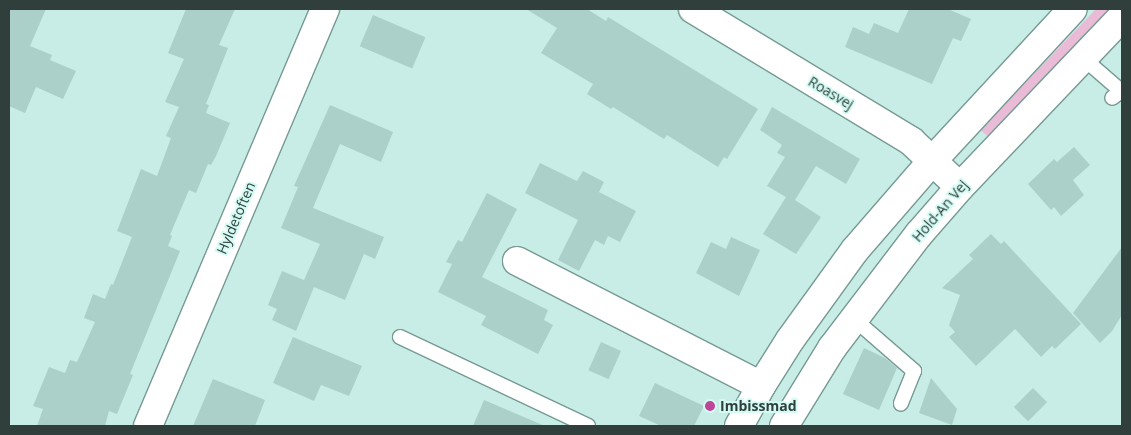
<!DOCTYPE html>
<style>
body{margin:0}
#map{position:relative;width:1131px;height:435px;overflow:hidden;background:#c7ede6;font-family:"Open Sans",sans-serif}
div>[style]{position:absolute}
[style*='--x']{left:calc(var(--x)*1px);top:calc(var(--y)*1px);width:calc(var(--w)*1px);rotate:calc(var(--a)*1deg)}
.green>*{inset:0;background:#eabbd6}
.building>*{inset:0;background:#abd0c9;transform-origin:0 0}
.roads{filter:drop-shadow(1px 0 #769a93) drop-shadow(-1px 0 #769a93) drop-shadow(0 1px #769a93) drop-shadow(0 -1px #769a93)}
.lane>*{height:14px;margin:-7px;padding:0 7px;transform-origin:7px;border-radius:7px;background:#fff}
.street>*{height:28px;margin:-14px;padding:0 14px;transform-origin:14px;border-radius:14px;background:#fff}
.secondary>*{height:28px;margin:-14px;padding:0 14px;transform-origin:14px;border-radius:14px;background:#fff}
.dots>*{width:14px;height:14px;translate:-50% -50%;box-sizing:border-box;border:2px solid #d4fbf3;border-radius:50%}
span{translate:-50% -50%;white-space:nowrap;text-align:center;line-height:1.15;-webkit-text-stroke:4px #d4fbf3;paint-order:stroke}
.street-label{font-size:14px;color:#303f3c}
.poi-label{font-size:14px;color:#303f3c;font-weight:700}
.left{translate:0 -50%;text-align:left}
.frame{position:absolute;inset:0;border:10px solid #303f3c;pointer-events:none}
</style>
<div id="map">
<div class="green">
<i style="clip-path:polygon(1096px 9px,1109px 9px,989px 137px,980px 130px)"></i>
</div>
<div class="building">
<i style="clip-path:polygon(9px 9px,46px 9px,30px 46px,52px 55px,50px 60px,76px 71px,63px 99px,36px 87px,25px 113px,9px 106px)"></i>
<i style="clip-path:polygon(186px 9px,235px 9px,219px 45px,228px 48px,206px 104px,209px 105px,206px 113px,230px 123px,216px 156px,211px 165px,208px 164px,196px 193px,189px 190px,170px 235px,172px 236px,168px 246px,180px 251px,130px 374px,133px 375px,117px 414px,109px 411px,105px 426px,37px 426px,43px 409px,33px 406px,49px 367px,65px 373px,70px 360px,77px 362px,95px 322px,84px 318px,93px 294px,105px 299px,111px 284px,113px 285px,132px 237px,117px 231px,141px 169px,157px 176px,171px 138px,166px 136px,179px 107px,165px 102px,184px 59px,168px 53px)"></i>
<i style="clip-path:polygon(526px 9px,587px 9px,606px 21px,608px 17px,758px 109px,727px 159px,724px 157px,718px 167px,667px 135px,664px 139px,613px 107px,611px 109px,587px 94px,593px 84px,541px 53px,557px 28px)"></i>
<i style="clip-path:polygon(909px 9px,948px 9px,971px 19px,961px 41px,953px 38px,932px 84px,845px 47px,853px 27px,869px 34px,874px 23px,898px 33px)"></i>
<i style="left:373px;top:15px;width:57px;height:34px;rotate:23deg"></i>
<i style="clip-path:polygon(330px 105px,393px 132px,381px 162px,340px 144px,313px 208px,384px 237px,375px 259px,364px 254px,345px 300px,314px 287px,296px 331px,272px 320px,277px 309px,268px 305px,282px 271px,304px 280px,320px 244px,281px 228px,298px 187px,294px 186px)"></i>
<i style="clip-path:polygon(772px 107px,860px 159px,846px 184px,816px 166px,795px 200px,821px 217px,796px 254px,763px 234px,786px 197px,767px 186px,785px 157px,777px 153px,782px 145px,760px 130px)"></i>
<i style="clip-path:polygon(1074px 147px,1090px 165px,1073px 180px,1084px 195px,1061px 216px,1054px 207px,1051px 210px,1028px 184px,1054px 159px,1057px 162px)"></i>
<i style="clip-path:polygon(540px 163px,577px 181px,583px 171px,604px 182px,599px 192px,636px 211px,620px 242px,608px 236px,604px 245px,595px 240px,579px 271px,558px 260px,578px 220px,525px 193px)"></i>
<i style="clip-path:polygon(487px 193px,517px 209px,482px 277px,548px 310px,544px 320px,553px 325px,538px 354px,481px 325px,486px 316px,438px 292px,452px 264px,446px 262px,458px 240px,462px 242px)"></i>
<i style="clip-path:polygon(991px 234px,1001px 244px,1004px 241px,1081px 324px,1055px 349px,1052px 346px,1041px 357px,1015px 329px,976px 366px,949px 337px,955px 332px,949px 325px,960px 295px,942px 288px,973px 259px,969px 255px)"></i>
<i style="clip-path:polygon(731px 237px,760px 250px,739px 296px,696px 273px,711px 242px,726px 249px)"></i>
<i style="clip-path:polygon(1122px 247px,1122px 315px,1112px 331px,1100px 343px,1073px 313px)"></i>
<i style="clip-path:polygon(293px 337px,362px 366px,349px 396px,321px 385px,314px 401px,273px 383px)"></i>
<i style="left:601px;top:342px;width:22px;height:31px;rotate:24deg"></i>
<i style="clip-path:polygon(864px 348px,885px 358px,897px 368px,879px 410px,843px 394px)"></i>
<i style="clip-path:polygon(931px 378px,957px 409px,952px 425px,919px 413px)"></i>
<i style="clip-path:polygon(213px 379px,265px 400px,255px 426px,193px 426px)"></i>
<i style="clip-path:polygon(655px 383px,704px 406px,694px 426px,661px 426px,639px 416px)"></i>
<i style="left:1033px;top:388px;width:20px;height:27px;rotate:45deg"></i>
<i style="clip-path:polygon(484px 400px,545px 426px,473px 426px)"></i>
</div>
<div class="roads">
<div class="lane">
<i style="--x:1083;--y:58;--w:50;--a:41"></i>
<i style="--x:1121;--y:91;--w:11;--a:142"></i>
<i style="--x:853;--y:318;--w:81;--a:41"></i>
<i style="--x:914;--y:371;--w:35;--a:112"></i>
<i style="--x:400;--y:337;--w:208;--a:25.3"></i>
</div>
<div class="street">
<i style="--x:693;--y:9;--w:255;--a:31.2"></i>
<i style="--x:911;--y:141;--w:67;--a:43.2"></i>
<i style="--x:517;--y:261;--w:274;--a:27.1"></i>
<i style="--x:148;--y:426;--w:453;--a:-67"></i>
</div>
<div class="secondary">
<i style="--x:739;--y:426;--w:46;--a:-61.2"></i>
<i style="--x:761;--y:386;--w:54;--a:-57.8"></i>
<i style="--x:790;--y:340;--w:111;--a:-54.2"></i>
<i style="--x:855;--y:250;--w:118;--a:-49.1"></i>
<i style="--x:932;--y:161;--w:207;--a:-47.2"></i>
<i style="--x:784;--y:426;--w:92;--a:-58.4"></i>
<i style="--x:832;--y:348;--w:143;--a:-52.7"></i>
<i style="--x:919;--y:234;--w:62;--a:-48.9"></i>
<i style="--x:960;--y:187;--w:235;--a:-46.4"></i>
</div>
</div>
<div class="dots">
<i style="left:710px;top:406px;background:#c04598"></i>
</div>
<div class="street-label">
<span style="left:831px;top:93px;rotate:31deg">Roasvej</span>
<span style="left:940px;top:211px;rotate:-49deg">Hold-An Vej</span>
<span style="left:236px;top:218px;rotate:-67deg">Hyldetoften</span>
</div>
<div class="poi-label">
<span class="left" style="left:720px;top:406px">Imbissmad</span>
</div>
<div class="frame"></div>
</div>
